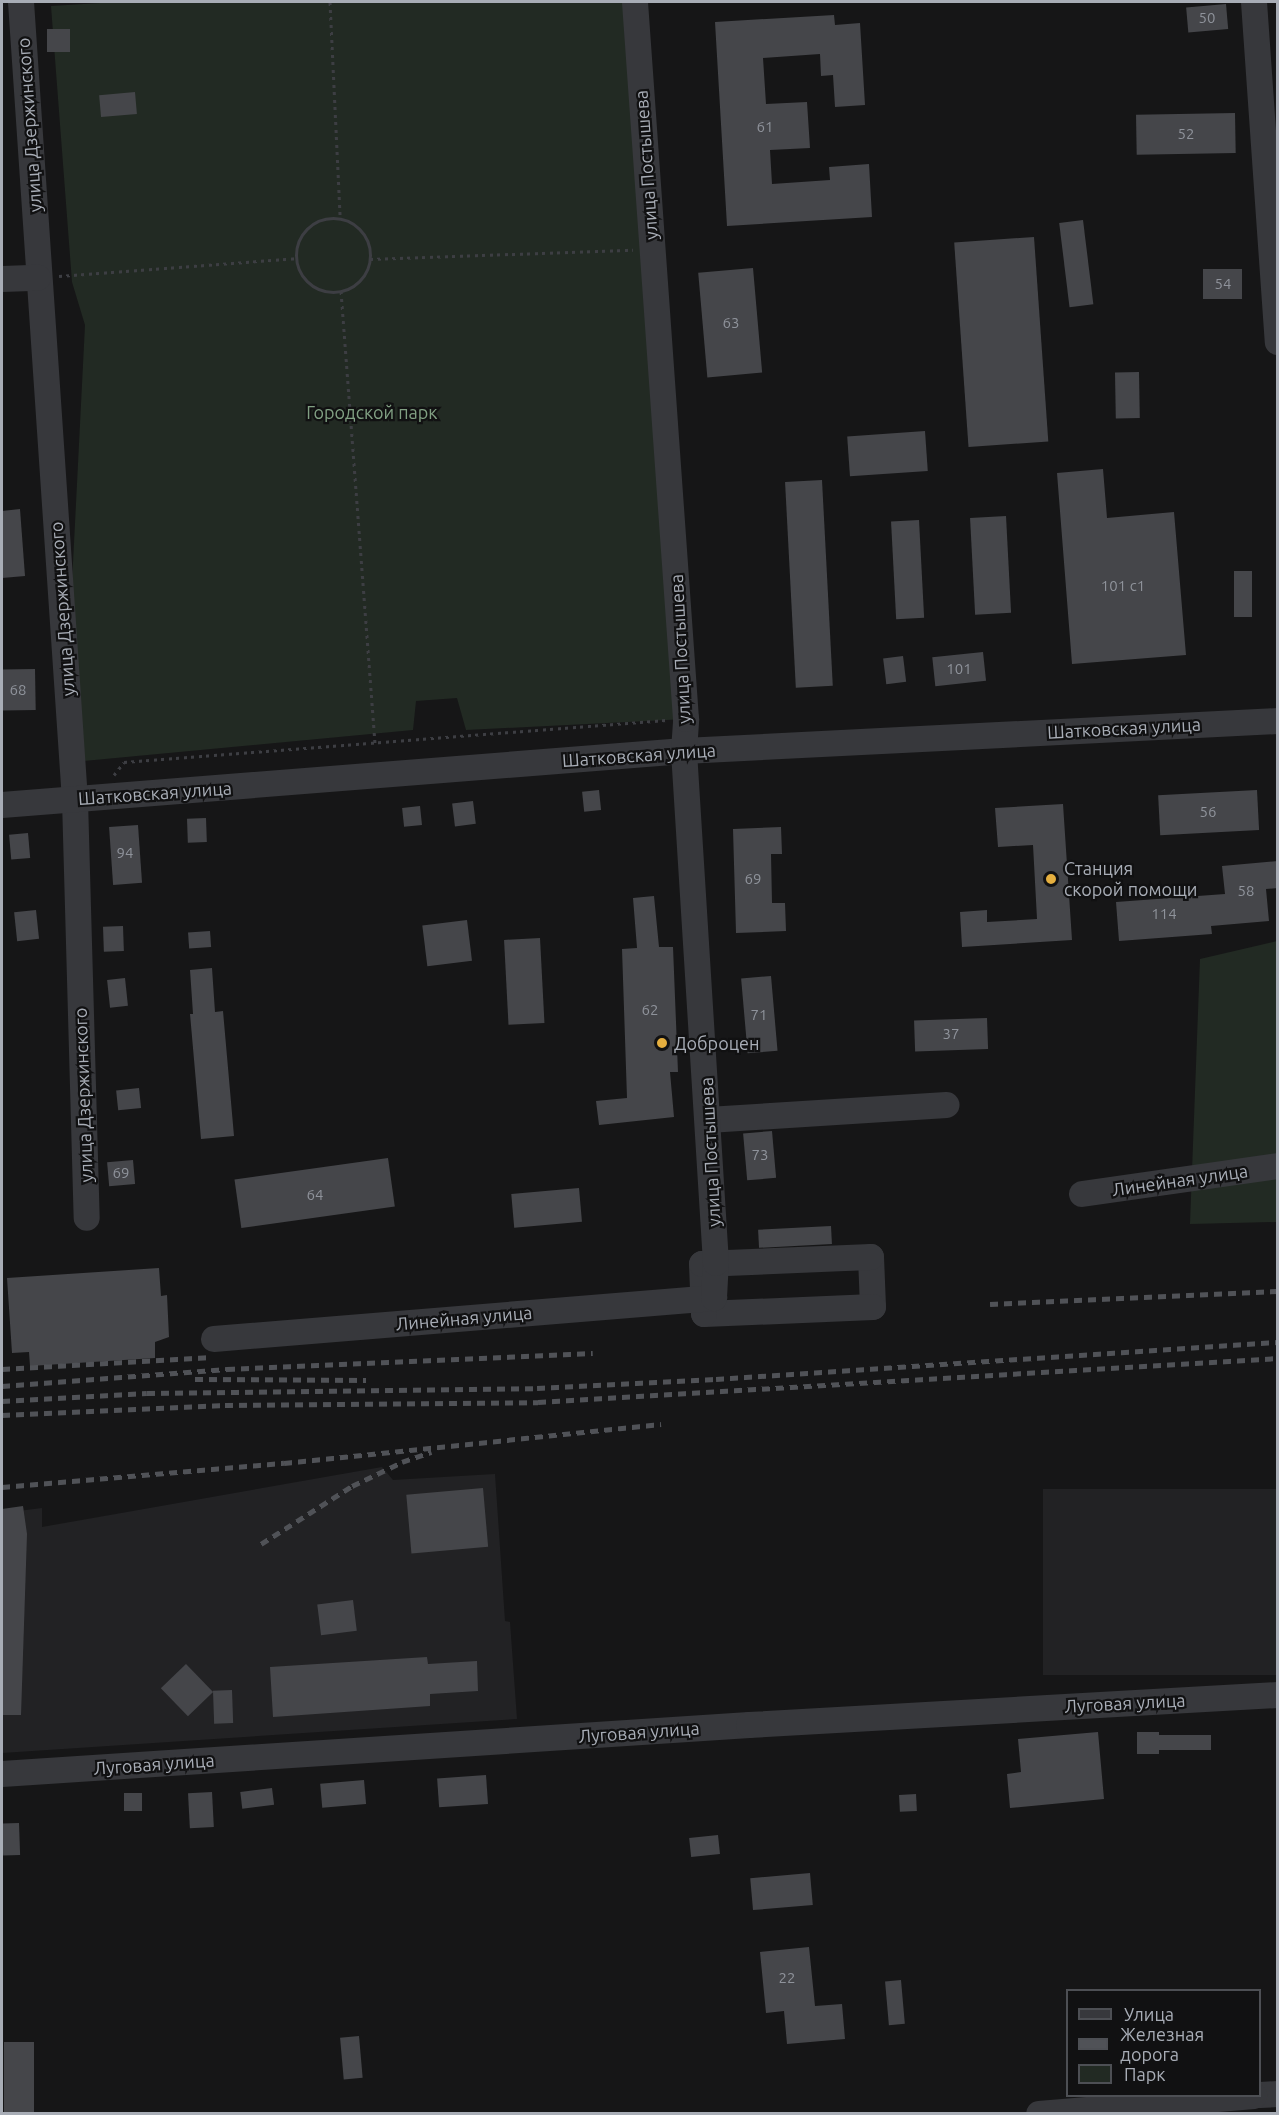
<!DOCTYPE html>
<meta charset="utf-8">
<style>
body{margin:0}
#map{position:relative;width:1279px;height:2115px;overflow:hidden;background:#161617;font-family:Ubuntu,sans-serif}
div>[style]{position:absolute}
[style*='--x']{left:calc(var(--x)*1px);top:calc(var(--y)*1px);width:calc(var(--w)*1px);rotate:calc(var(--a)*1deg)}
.built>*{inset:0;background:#222224;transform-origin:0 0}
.green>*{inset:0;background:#222a23}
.building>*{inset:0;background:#45464a;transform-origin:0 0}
.path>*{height:3px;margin-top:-1.5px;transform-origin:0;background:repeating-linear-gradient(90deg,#3d3e43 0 3px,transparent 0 7.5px)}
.path>.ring{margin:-1.5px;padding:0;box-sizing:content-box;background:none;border:3px solid #3d3e43;border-radius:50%}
.minor>*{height:26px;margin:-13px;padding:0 13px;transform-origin:13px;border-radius:13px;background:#37383c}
.rail>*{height:4.5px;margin-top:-2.25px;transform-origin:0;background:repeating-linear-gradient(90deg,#505257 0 8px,transparent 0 14px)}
.dots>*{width:16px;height:16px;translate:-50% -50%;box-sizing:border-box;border:3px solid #111112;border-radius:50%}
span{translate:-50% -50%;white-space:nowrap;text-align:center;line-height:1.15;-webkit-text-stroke:4.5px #111112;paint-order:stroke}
.number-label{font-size:15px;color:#8f939b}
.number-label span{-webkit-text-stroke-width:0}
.street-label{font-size:18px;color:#a8adb6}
.park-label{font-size:18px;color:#81a083}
.poi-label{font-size:18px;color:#a8adb6}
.left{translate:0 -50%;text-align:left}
.frame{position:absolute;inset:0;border:3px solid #a8adb6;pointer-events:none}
.legend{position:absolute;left:1066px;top:1989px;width:195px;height:108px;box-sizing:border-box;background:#111112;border:2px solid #4d4f54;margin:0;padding:8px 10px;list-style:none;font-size:18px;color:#a8adb6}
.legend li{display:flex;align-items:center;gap:12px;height:30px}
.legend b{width:30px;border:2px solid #4d4f54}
</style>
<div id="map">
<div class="built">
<i style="clip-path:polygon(382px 1467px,393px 1480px,495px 1474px,505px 1621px,510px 1622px,517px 1719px,2px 1753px,2px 1513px,42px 1508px,42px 1527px)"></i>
<i style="left:1277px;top:1489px;width:186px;height:234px;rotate:90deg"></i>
</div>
<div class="green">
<i style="clip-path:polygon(117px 2px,635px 2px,686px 719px,466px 730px,457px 698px,416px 701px,413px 730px,73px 762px,67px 682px,85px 325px,72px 282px,51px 6px)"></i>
<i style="clip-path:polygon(1277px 941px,1277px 1222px,1190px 1224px,1200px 959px)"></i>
</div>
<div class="building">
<i style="left:1226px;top:4px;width:25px;height:40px;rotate:85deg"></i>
<i style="clip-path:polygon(834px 15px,835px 25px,860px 23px,865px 105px,835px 107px,833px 75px,821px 76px,820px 54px,763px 58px,766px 104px,807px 102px,810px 148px,770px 150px,772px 184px,830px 180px,829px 167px,869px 164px,872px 217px,727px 226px,715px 22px)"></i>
<i style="left:47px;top:29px;width:23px;height:23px"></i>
<i style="left:135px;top:92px;width:22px;height:36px;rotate:85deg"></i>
<i style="left:1235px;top:113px;width:40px;height:99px;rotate:89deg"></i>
<i style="left:1083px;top:220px;width:85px;height:24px;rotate:83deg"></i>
<i style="left:1034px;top:237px;width:205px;height:80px;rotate:86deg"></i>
<i style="left:753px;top:268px;width:105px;height:55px;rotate:85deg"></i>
<i style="left:1203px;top:269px;width:39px;height:30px"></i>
<i style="left:1139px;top:372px;width:46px;height:24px;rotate:89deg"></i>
<i style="left:925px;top:431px;width:40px;height:78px;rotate:86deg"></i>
<i style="clip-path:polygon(1103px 469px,1107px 518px,1174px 512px,1186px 655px,1072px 664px,1057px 473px)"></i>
<i style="left:822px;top:480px;width:206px;height:37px;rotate:87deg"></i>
<i style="clip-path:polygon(20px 509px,25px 576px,2px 578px,2px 511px)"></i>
<i style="left:1006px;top:516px;width:97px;height:36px;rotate:87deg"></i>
<i style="left:919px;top:520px;width:98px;height:28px;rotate:87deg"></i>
<i style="left:1234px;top:571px;width:18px;height:46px"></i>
<i style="left:983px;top:652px;width:29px;height:51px;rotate:84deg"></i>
<i style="left:903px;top:656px;width:26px;height:20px;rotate:83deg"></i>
<i style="left:35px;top:669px;width:41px;height:33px;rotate:89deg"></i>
<i style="left:599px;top:790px;width:20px;height:17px;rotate:84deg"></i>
<i style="left:1257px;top:790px;width:40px;height:99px;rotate:87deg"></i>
<i style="left:473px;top:801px;width:23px;height:21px;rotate:83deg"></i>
<i style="clip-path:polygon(1063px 804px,1072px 940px,962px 947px,960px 912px,987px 910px,987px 922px,1037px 919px,1033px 845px,998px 847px,995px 808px)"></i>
<i style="left:420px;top:806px;width:19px;height:18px;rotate:84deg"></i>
<i style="left:206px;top:818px;width:24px;height:19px;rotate:88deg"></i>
<i style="left:138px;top:825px;width:58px;height:29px;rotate:86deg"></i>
<i style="clip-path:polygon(781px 827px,782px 854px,771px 854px,772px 903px,785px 903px,786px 931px,736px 933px,733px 829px)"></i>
<i style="left:28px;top:833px;width:25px;height:19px;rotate:85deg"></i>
<i style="clip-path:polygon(1278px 861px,1278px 888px,1266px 889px,1269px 921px,1211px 926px,1212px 934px,1119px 941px,1116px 902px,1225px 894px,1222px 866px)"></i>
<i style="clip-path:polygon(654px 896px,659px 947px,673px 947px,678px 1072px,670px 1072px,674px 1117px,599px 1125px,596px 1101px,627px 1098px,622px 949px,637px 948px,633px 898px)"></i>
<i style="left:36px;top:910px;width:29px;height:22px;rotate:84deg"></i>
<i style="left:467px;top:920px;width:41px;height:45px;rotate:83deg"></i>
<i style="left:123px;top:926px;width:25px;height:20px;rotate:88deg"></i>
<i style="left:210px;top:931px;width:16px;height:22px;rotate:86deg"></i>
<i style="left:540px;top:938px;width:85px;height:36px;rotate:87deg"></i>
<i style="clip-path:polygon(212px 968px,215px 1012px,223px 1011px,234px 1136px,201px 1139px,190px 1014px,193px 1014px,190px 970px)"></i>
<i style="left:771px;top:976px;width:75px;height:30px;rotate:85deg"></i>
<i style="left:125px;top:978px;width:28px;height:18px;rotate:84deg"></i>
<i style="left:987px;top:1018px;width:31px;height:73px;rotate:88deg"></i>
<i style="left:139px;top:1088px;width:20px;height:23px;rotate:84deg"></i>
<i style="left:772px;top:1131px;width:47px;height:29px;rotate:85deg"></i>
<i style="left:388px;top:1158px;width:49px;height:155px;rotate:82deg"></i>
<i style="left:133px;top:1160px;width:24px;height:26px;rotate:85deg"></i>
<i style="left:579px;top:1188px;width:34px;height:68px;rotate:85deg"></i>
<i style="left:831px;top:1226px;width:18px;height:73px;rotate:87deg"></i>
<i style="clip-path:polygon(159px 1268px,161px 1296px,167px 1295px,169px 1337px,155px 1342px,155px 1358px,30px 1366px,29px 1352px,12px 1353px,7px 1278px)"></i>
<i style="left:483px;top:1488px;width:59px;height:77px;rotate:85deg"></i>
<i style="clip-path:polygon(23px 1506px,27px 1534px,21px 1715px,2px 1715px,2px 1509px)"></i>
<i style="left:353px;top:1600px;width:31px;height:36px;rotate:83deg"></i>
<i style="clip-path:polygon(427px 1657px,428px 1664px,477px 1661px,478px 1691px,430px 1694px,430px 1706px,273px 1717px,270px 1667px)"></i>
<i style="left:186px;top:1664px;width:39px;height:35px;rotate:46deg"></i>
<i style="left:232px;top:1690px;width:33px;height:19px;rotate:88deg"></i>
<i style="clip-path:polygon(1098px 1732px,1104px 1799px,1010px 1808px,1007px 1774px,1021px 1772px,1018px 1739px)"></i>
<i style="clip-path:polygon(1137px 1732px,1159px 1732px,1159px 1735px,1211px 1735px,1211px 1750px,1159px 1750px,1159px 1754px,1137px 1754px)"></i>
<i style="left:486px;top:1775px;width:29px;height:49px;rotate:86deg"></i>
<i style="left:364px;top:1780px;width:24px;height:44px;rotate:85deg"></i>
<i style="left:272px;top:1788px;width:17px;height:32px;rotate:83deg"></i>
<i style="left:212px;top:1792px;width:35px;height:24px;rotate:87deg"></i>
<i style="left:142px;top:1793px;width:18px;height:18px;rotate:90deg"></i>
<i style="left:916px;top:1794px;width:17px;height:17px;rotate:87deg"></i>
<i style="left:19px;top:1823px;width:32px;height:17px;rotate:88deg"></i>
<i style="left:718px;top:1835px;width:19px;height:29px;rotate:84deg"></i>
<i style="left:810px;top:1873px;width:32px;height:60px;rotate:85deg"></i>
<i style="clip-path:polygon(809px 1947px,815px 2006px,842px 2004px,845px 2039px,787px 2044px,784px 2011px,766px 2013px,760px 1952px)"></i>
<i style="left:901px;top:1980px;width:44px;height:16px;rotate:85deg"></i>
<i style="left:359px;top:2036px;width:42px;height:19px;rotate:85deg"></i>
<i style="left:4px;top:2042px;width:30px;height:72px"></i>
</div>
<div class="path">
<i style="--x:330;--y:2;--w:216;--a:87.3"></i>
<i class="ring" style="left:296px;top:218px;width:71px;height:71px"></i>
<i style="--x:370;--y:259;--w:263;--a:-2"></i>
<i style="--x:59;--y:276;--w:238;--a:-4.3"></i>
<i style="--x:341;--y:291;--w:453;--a:85.7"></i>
<i style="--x:114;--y:775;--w:16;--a:-52"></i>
<i style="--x:124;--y:762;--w:544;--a:-4.43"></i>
</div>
<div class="minor">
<i style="--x:21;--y:2;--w:800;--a:86.13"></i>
<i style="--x:75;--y:800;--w:418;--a:88.4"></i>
<i style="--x:1254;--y:2;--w:341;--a:86"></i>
<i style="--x:2;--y:279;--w:36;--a:-2"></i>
<i style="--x:2;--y:805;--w:684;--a:-4.53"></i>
<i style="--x:684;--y:751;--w:595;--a:-2.89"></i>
<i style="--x:708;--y:1120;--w:239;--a:-3.6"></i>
<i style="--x:1082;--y:1194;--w:198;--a:-8.1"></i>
<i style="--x:871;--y:1257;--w:50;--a:87.7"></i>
<i style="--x:873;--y:1307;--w:169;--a:177.6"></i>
<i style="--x:704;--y:1314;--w:50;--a:-92.3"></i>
<i style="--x:702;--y:1264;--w:169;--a:-2.4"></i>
<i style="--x:214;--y:1339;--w:502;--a:-4.69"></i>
<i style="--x:714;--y:1298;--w:35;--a:-87"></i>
<i style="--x:716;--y:1263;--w:513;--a:-93.58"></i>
<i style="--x:684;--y:751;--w:32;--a:-86"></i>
<i style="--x:686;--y:719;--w:719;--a:-94.07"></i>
<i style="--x:2;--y:1774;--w:749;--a:-3.75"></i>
<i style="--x:749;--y:1725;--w:530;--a:-3.25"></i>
<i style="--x:1260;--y:2095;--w:18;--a:-3"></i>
<i style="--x:1039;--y:2114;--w:216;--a:-4.8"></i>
</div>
<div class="rail">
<i style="--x:990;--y:1304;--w:288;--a:-2.6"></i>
<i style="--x:2;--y:1369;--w:206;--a:-3.3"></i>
<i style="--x:195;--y:1379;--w:171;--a:0.3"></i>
<i style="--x:2;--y:1386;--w:226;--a:-4.3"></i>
<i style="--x:227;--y:1369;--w:366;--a:-2.5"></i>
<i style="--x:2;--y:1401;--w:145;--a:-3.2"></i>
<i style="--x:147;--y:1393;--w:390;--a:-0.7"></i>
<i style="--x:537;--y:1388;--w:179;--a:-2.9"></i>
<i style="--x:716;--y:1379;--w:563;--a:-3.77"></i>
<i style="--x:2;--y:1415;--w:223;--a:-2.6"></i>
<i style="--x:225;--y:1405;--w:313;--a:-0.5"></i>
<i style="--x:538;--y:1402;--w:741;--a:-3.4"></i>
<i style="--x:2;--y:1487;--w:283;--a:-4.9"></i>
<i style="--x:284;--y:1463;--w:379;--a:-5.9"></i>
<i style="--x:261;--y:1544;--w:108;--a:-32.5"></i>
<i style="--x:352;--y:1486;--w:55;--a:-25.6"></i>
<i style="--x:402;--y:1462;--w:31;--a:-19"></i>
</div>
<div class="dots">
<i style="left:1051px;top:879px;background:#e5af3f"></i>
<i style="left:662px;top:1043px;background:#e5af3f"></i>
</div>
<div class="number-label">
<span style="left:1207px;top:18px">50</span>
<span style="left:765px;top:127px">61</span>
<span style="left:1186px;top:134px">52</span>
<span style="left:1223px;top:284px">54</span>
<span style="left:731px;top:323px">63</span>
<span style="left:1123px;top:586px">101 с1</span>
<span style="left:959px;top:669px">101</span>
<span style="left:18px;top:690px">68</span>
<span style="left:1208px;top:812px">56</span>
<span style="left:125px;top:853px">94</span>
<span style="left:753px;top:879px">69</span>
<span style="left:1246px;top:891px">58</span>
<span style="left:1164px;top:914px">114</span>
<span style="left:650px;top:1010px">62</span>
<span style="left:759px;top:1015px">71</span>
<span style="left:951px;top:1034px">37</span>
<span style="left:760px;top:1155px">73</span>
<span style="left:121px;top:1173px">69</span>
<span style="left:315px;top:1195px">64</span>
<span style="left:787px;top:1978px">22</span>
</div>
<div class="street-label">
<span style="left:29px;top:125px;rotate:-94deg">улица Дзержинского</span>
<span style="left:646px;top:165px;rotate:-94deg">улица Постышева</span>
<span style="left:62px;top:609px;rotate:-94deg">улица Дзержинского</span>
<span style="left:680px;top:649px;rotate:-93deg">улица Постышева</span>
<span style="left:1124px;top:728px;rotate:-3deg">Шатковская улица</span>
<span style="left:639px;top:755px;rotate:-4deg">Шатковская улица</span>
<span style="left:155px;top:793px;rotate:-4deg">Шатковская улица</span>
<span style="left:83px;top:1095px;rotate:-92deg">улица Дзержинского</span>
<span style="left:710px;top:1152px;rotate:-93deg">улица Постышева</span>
<span style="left:1180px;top:1180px;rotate:-8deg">Линейная улица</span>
<span style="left:464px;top:1318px;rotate:-5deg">Линейная улица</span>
<span style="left:1125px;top:1703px;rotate:-3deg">Луговая улица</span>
<span style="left:639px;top:1732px;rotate:-4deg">Луговая улица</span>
<span style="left:154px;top:1764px;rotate:-4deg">Луговая улица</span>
</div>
<div class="park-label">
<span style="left:372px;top:412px">Городской парк</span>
</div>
<div class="poi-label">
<span class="left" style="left:1064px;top:879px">Станция<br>скорой помощи</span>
<span class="left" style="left:674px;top:1043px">Доброцен</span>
</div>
<div class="frame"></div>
<ul class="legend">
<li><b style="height:8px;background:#37383c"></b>Улица</li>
<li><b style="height:8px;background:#505257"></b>Железная дорога</li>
<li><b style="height:16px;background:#222a23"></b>Парк</li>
</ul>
</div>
